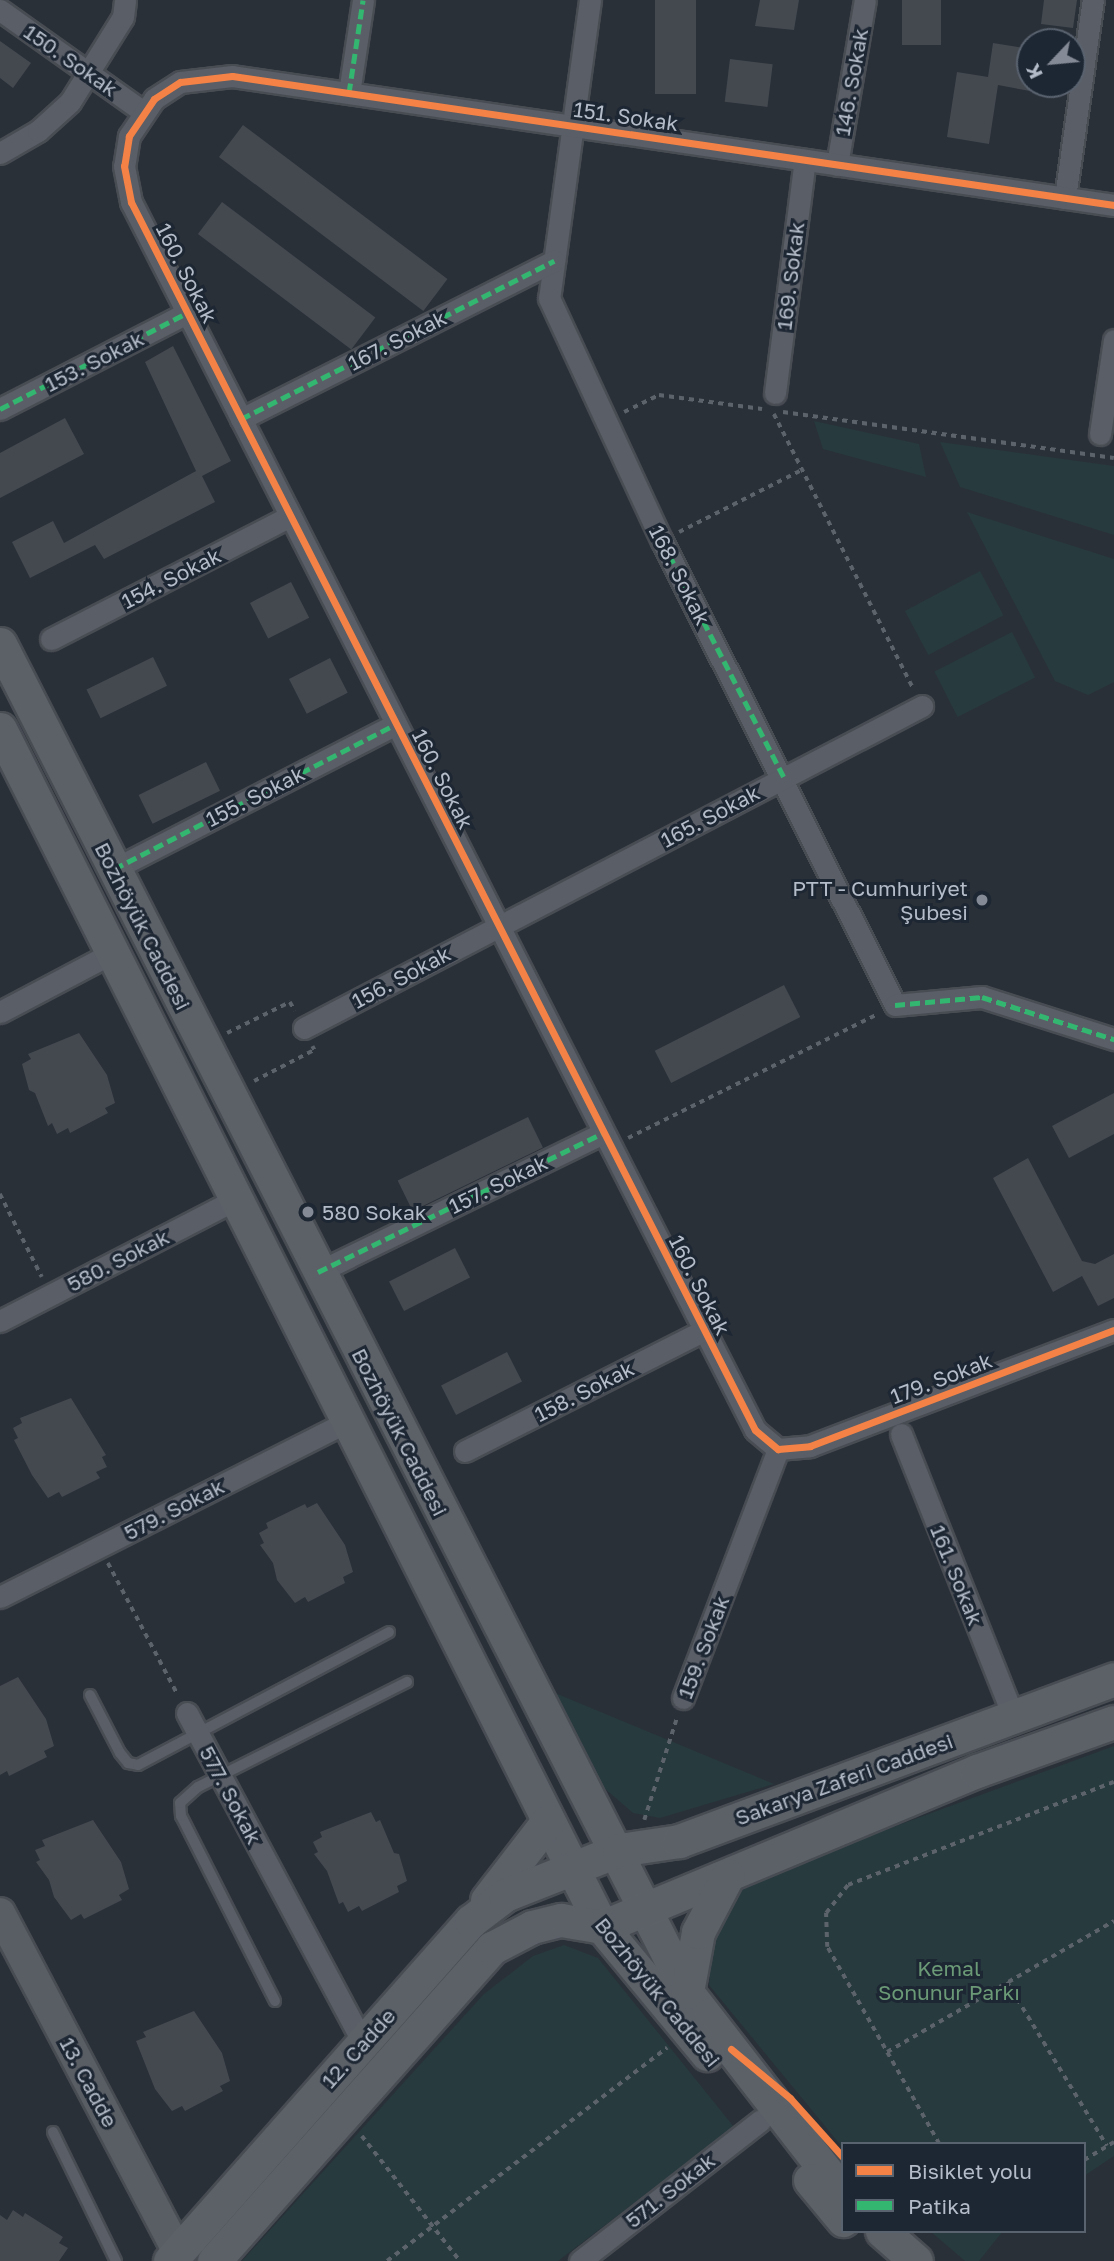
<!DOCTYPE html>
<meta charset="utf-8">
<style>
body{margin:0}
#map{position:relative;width:1114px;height:2261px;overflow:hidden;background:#2a3038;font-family:"Golos Text",sans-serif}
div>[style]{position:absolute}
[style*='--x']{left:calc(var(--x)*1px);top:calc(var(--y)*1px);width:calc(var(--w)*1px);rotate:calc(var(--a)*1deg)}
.green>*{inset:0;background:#273a3e;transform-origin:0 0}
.building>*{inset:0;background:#444950;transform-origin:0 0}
.path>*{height:3.5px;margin-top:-1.75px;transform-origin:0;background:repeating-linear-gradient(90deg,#5d636a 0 5px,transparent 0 10px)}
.roads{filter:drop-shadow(2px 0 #484c53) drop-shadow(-2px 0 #484c53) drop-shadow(0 2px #484c53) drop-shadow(0 -2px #484c53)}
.lane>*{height:10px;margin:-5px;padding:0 5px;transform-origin:5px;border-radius:5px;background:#5a5e66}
.street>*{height:21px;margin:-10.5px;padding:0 10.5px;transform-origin:10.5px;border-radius:10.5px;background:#5a5e66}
.secondary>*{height:30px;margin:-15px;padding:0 15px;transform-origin:15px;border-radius:15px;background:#595d64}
.primary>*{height:33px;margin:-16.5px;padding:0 16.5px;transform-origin:16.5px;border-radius:16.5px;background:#5c6168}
.quiet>*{height:5px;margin-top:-2.5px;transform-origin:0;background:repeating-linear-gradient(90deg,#33b770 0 10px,transparent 0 15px)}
.cycleway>*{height:7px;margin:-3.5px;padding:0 3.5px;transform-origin:3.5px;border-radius:3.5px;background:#f48246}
.dots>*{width:19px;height:19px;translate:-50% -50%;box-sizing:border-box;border:4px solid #1d2633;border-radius:50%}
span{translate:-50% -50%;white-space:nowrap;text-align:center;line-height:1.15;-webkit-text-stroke:6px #1d2633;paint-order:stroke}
.street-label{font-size:21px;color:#b4bcc9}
.poi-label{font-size:21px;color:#b4bcc9}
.right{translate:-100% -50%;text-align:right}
.left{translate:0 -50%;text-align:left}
.park-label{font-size:21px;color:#6b9a76}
.legend{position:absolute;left:841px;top:2142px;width:245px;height:91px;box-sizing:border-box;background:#1d2633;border:2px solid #59626f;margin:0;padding:9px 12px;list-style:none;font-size:21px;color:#b4bcc9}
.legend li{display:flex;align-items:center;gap:14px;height:35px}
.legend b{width:35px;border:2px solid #59626f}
.north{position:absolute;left:1016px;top:28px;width:70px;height:70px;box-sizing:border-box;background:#1d2633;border:2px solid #59626f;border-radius:50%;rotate:244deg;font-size:19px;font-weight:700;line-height:28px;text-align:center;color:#b4bcc9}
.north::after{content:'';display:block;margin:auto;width:24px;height:32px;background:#848b96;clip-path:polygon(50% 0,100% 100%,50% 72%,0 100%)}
</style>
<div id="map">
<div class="green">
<i style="clip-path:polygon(814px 421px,919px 444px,926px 477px,823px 449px)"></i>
<i style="clip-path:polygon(940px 442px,1114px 466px,1114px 535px,960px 487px)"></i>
<i style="clip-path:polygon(967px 512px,1114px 559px,1114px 682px,1088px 695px,1055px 681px)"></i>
<i style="left:980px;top:571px;width:50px;height:85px;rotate:62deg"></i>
<i style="left:1012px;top:632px;width:51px;height:87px;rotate:63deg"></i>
<i style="clip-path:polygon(555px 1693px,774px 1784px,660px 1818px,633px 1813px,596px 1781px)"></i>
<i style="clip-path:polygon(1114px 1746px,1114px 2156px,1084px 2176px,1084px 2144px,843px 2144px,843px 2148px,709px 1985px,712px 1949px,733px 1892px,825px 1852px)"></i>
<i style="clip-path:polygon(564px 1945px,598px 1958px,734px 2127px,558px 2261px,242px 2261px,484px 1994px,533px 1956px)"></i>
<i style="clip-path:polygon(930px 2231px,1003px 2231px,979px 2261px,965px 2261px)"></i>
</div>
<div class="building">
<i style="left:655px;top:0;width:41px;height:94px"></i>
<i style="clip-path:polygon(760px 0,799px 0,794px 30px,755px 26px)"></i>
<i style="left:902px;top:0;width:39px;height:45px"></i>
<i style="clip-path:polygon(1044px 0,1077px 0,1073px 28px,1041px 24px)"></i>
<i style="clip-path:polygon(0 41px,31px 63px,13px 88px,0 78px)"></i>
<i style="clip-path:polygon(993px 43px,1030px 49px,1030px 91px,998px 85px,989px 144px,947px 137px,957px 72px,988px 77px)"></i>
<i style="left:730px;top:59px;width:43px;height:43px;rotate:7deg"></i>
<i style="left:243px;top:125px;width:256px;height:40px;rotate:37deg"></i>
<i style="left:222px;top:202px;width:192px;height:40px;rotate:37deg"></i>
<i style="clip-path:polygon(173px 346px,231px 461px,202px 476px,215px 502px,104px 559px,95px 545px,30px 578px,12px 542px,53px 521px,64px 543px,196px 471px,145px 362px)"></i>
<i style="clip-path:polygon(65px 418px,84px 454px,0 498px,0 453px)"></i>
<i style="left:291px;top:582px;width:40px;height:46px;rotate:63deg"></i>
<i style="left:153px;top:657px;width:32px;height:74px;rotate:64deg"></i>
<i style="left:330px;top:658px;width:39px;height:46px;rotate:63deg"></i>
<i style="left:206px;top:762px;width:32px;height:75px;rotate:64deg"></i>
<i style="left:784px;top:985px;width:36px;height:145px;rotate:63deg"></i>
<i style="clip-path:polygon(79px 1033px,107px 1075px,115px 1103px,105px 1108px,108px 1113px,70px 1133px,68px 1128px,57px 1134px,52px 1123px,48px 1126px,35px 1093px,29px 1090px,22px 1064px,31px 1059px,28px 1054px)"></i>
<i style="clip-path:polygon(1114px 1093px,1114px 1134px,1069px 1158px,1052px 1126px)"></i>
<i style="left:528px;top:1117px;width:34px;height:145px;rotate:64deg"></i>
<i style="clip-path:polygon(1028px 1158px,1082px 1261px,1095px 1264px,1114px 1254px,1114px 1298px,1098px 1306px,1082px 1276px,1053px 1292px,993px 1178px)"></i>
<i style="left:455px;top:1248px;width:33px;height:74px;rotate:63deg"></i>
<i style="left:507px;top:1352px;width:33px;height:74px;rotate:63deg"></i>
<i style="clip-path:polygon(71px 1398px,106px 1455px,102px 1457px,107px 1467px,96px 1472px,100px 1478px,62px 1497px,59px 1492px,48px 1498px,32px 1475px,14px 1440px,18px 1438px,13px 1428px,22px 1423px,20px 1418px)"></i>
<i style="clip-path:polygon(317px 1503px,345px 1545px,353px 1572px,343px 1577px,345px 1583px,308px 1602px,305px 1597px,295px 1603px,277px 1580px,273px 1563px,260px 1545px,264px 1543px,259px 1533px,268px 1528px,266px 1523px,305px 1504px,307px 1508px)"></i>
<i style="clip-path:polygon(18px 1677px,46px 1719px,54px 1746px,44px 1751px,47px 1757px,9px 1776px,7px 1771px,0 1775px,0 1686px)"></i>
<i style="clip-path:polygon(371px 1812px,376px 1822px,380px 1820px,394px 1853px,399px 1854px,407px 1881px,397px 1886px,399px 1892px,362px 1911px,359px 1906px,348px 1912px,343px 1902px,339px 1904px,327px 1871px,314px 1854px,318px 1852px,313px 1842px,322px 1837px,320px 1832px)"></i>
<i style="clip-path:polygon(93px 1820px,121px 1862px,129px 1889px,119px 1895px,122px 1900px,84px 1919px,81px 1914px,71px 1920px,54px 1897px,49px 1880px,36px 1862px,40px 1860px,35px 1850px,45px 1846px,42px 1840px)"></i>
<i style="clip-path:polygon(194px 2011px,222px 2053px,230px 2081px,220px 2086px,223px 2091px,185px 2111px,182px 2106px,172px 2111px,155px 2089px,136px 2041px,146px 2037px,143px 2032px)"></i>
<i style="clip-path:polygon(13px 2210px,23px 2217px,25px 2213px,63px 2237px,59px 2243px,68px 2248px,59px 2261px,0 2261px,0 2215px,7px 2220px)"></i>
</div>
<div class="path">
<i style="--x:624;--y:412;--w:39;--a:-26"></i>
<i style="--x:659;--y:395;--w:104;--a:7.7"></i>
<i style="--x:783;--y:412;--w:334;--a:7.9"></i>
<i style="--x:774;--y:414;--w:307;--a:63.1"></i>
<i style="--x:679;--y:532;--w:138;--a:-26.8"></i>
<i style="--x:227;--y:1033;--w:70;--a:-26.2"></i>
<i style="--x:290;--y:1002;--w:10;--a:61"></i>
<i style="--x:254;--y:1081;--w:68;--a:-27.3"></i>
<i style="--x:314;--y:1050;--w:4;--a:-117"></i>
<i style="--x:628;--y:1138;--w:279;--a:-26.4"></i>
<i style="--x:0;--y:1194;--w:93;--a:63.2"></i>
<i style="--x:108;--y:1563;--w:149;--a:62.1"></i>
<i style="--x:644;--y:1820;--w:108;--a:-72.2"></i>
<i style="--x:1007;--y:1982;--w:192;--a:58.6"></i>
<i style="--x:887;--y:2052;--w:262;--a:-30"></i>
<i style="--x:362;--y:2136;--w:159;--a:51.9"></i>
<i style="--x:939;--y:2144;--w:227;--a:-119.6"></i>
<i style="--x:827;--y:1947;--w:34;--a:-92"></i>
<i style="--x:826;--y:1913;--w:36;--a:-52"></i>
<i style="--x:848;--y:1885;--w:285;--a:-21.2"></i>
<i style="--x:1084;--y:2160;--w:35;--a:-31"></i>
<i style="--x:387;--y:2261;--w:352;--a:-37.3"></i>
</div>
<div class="roads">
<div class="lane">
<i style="--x:90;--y:1695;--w:65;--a:62.7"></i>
<i style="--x:120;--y:1753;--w:13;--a:51"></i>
<i style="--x:128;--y:1763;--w:10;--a:11"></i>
<i style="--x:138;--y:1765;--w:284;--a:-27.9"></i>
<i style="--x:275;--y:2001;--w:208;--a:-116.9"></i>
<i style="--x:181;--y:1816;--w:13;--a:-94"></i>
<i style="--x:180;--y:1803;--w:24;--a:-42"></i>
<i style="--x:198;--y:1787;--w:234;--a:-26.7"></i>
<i style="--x:53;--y:2132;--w:144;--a:64"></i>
</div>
<div class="street">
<i style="--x:590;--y:0;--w:301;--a:97.8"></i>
<i style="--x:549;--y:298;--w:268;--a:65.1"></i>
<i style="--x:662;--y:541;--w:519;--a:63.34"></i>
<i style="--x:895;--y:1005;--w:87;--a:-5.3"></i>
<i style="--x:982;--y:997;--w:139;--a:17.7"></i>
<i style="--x:0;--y:10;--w:174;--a:35.4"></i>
<i style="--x:349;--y:93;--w:94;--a:-81.4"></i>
<i style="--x:0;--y:153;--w:44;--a:-30.1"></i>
<i style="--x:38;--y:131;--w:43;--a:-42.2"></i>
<i style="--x:70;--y:102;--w:100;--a:-58.1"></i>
<i style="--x:123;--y:17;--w:17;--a:-83"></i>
<i style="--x:837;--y:165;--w:167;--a:-80.4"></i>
<i style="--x:1065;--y:198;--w:200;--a:-82"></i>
<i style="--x:1114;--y:205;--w:891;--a:-171.68"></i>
<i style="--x:232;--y:76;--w:52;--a:173.4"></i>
<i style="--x:180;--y:82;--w:31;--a:147"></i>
<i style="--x:154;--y:99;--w:45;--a:124"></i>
<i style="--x:129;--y:136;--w:30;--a:99"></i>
<i style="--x:124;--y:166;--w:37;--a:79"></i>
<i style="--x:131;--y:202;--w:1377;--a:63.06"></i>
<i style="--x:755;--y:1430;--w:30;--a:40"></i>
<i style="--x:778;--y:1449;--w:32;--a:-5"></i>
<i style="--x:810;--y:1446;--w:325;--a:-20.9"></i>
<i style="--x:775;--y:393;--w:235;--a:-82.7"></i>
<i style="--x:0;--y:409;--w:210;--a:-27.2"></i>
<i style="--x:241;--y:419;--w:351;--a:-26.8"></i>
<i style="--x:1100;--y:434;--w:95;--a:-81.5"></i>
<i style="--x:51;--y:639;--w:269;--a:-27.2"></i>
<i style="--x:114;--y:869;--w:317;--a:-27.2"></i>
<i style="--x:0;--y:1012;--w:127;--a:-27.8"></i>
<i style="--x:304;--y:1028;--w:697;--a:-27.52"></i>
<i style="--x:318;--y:1272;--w:317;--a:-26"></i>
<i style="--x:0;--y:1321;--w:266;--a:-27.3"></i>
<i style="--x:901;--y:1434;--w:303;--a:68.3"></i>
<i style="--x:465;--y:1451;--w:267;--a:-26.8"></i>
<i style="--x:0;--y:1597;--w:389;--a:-26.8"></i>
<i style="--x:683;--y:1698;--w:267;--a:-69.1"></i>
<i style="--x:187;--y:1713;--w:374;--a:61.9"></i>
<i style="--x:580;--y:2261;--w:229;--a:-37.9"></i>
</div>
<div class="secondary">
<i style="--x:0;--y:1913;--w:383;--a:62.3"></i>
</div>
<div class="primary">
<i style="--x:0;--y:644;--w:1513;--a:62.99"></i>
<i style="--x:687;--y:1992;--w:254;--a:52.2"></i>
<i style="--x:0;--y:729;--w:1341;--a:63.32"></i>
<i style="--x:602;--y:1927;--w:165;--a:50.4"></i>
<i style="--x:487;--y:1900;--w:100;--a:-52.3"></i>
<i style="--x:602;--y:1927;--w:406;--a:-22.6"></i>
<i style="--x:977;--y:1771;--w:145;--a:-19.7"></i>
<i style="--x:687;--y:1992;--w:61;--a:-79.6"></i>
<i style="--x:698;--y:1932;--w:64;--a:-62.2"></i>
<i style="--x:810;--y:2180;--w:52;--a:50.5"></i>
<i style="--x:882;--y:2231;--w:45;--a:41.4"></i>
<i style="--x:170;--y:2261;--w:454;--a:-48.5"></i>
<i style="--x:471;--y:1921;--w:43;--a:-37.4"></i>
<i style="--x:505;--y:1895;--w:123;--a:-21.5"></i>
<i style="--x:619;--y:1850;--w:61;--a:-8.5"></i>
<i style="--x:679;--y:1841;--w:464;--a:-20.4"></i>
<i style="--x:214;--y:2261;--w:419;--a:-48.4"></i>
<i style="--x:492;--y:1948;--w:45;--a:-27.7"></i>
<i style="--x:532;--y:1927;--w:30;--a:-14"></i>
<i style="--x:561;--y:1920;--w:42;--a:9.7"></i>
</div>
</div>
<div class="quiet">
<i style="--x:349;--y:93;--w:94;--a:-81.4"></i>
<i style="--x:0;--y:409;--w:210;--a:-27.2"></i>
<i style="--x:241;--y:419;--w:351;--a:-26.8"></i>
<i style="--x:662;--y:541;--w:266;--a:62.7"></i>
<i style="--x:114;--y:869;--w:317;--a:-27.2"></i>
<i style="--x:895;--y:1005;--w:87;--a:-5.3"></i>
<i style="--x:982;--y:997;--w:139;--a:17.7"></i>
<i style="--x:318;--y:1272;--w:317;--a:-26"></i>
</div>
<div class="cycleway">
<i style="--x:1114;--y:205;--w:891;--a:-171.68"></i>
<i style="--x:232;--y:76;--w:52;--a:173.4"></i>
<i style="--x:180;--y:82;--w:31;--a:147"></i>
<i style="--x:154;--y:99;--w:45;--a:124"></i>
<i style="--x:129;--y:136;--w:30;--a:99"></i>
<i style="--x:124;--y:166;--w:37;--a:79"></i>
<i style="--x:131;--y:202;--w:1377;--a:63.06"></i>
<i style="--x:755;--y:1430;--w:30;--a:40"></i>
<i style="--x:778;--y:1449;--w:32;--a:-5"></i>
<i style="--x:810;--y:1446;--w:325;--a:-20.9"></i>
<i style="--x:731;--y:2049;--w:77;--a:39.7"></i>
<i style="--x:790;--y:2098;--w:79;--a:48.1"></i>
</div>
<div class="dots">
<i style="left:982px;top:900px;background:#848b96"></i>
<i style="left:308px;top:1212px;background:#848b96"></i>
</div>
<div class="street-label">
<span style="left:71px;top:60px;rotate:35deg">150. Sokak</span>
<span style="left:851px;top:82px;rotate:-80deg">146. Sokak</span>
<span style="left:626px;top:116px;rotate:8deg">151. Sokak</span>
<span style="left:187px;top:273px;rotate:63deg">160. Sokak</span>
<span style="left:790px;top:276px;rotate:-83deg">169. Sokak</span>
<span style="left:397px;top:340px;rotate:-27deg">167. Sokak</span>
<span style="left:94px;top:361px;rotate:-27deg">153. Sokak</span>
<span style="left:680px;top:575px;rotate:63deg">168. Sokak</span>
<span style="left:171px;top:578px;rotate:-27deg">154. Sokak</span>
<span style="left:443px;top:779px;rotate:63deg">160. Sokak</span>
<span style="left:255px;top:796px;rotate:-27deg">155. Sokak</span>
<span style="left:710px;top:816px;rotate:-28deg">165. Sokak</span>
<span style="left:143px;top:926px;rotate:63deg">Bozhöyük Caddesi</span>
<span style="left:401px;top:977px;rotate:-28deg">156. Sokak</span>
<span style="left:498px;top:1184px;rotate:-26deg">157. Sokak</span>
<span style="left:118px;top:1260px;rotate:-27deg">580. Sokak</span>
<span style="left:700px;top:1285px;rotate:63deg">160. Sokak</span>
<span style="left:941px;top:1378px;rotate:-21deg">179. Sokak</span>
<span style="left:584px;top:1391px;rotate:-27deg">158. Sokak</span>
<span style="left:400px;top:1432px;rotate:63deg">Bozhöyük Caddesi</span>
<span style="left:174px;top:1509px;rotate:-27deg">579. Sokak</span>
<span style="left:957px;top:1575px;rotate:68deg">161. Sokak</span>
<span style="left:703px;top:1647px;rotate:-69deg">159. Sokak</span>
<span style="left:844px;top:1779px;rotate:-20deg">Sakarya Zaferi Caddesi</span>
<span style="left:231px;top:1795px;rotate:62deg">577. Sokak</span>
<span style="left:658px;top:1992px;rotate:51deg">Bozhöyük Caddesi</span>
<span style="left:358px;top:2048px;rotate:-48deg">12. Cadde</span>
<span style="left:89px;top:2082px;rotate:62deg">13. Cadde</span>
<span style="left:670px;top:2190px;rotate:-38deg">571. Sokak</span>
</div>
<div class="poi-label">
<span class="right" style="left:968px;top:900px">PTT - Cumhuriyet<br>Şubesi</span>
<span class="left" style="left:322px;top:1212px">580 Sokak</span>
</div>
<div class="park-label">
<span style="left:949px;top:1980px">Kemal<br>Sonunur Parkı</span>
</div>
<ul class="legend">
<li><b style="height:9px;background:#f48246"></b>Bisiklet yolu</li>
<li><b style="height:9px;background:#33b770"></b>Patika</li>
</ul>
<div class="north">K</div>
</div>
